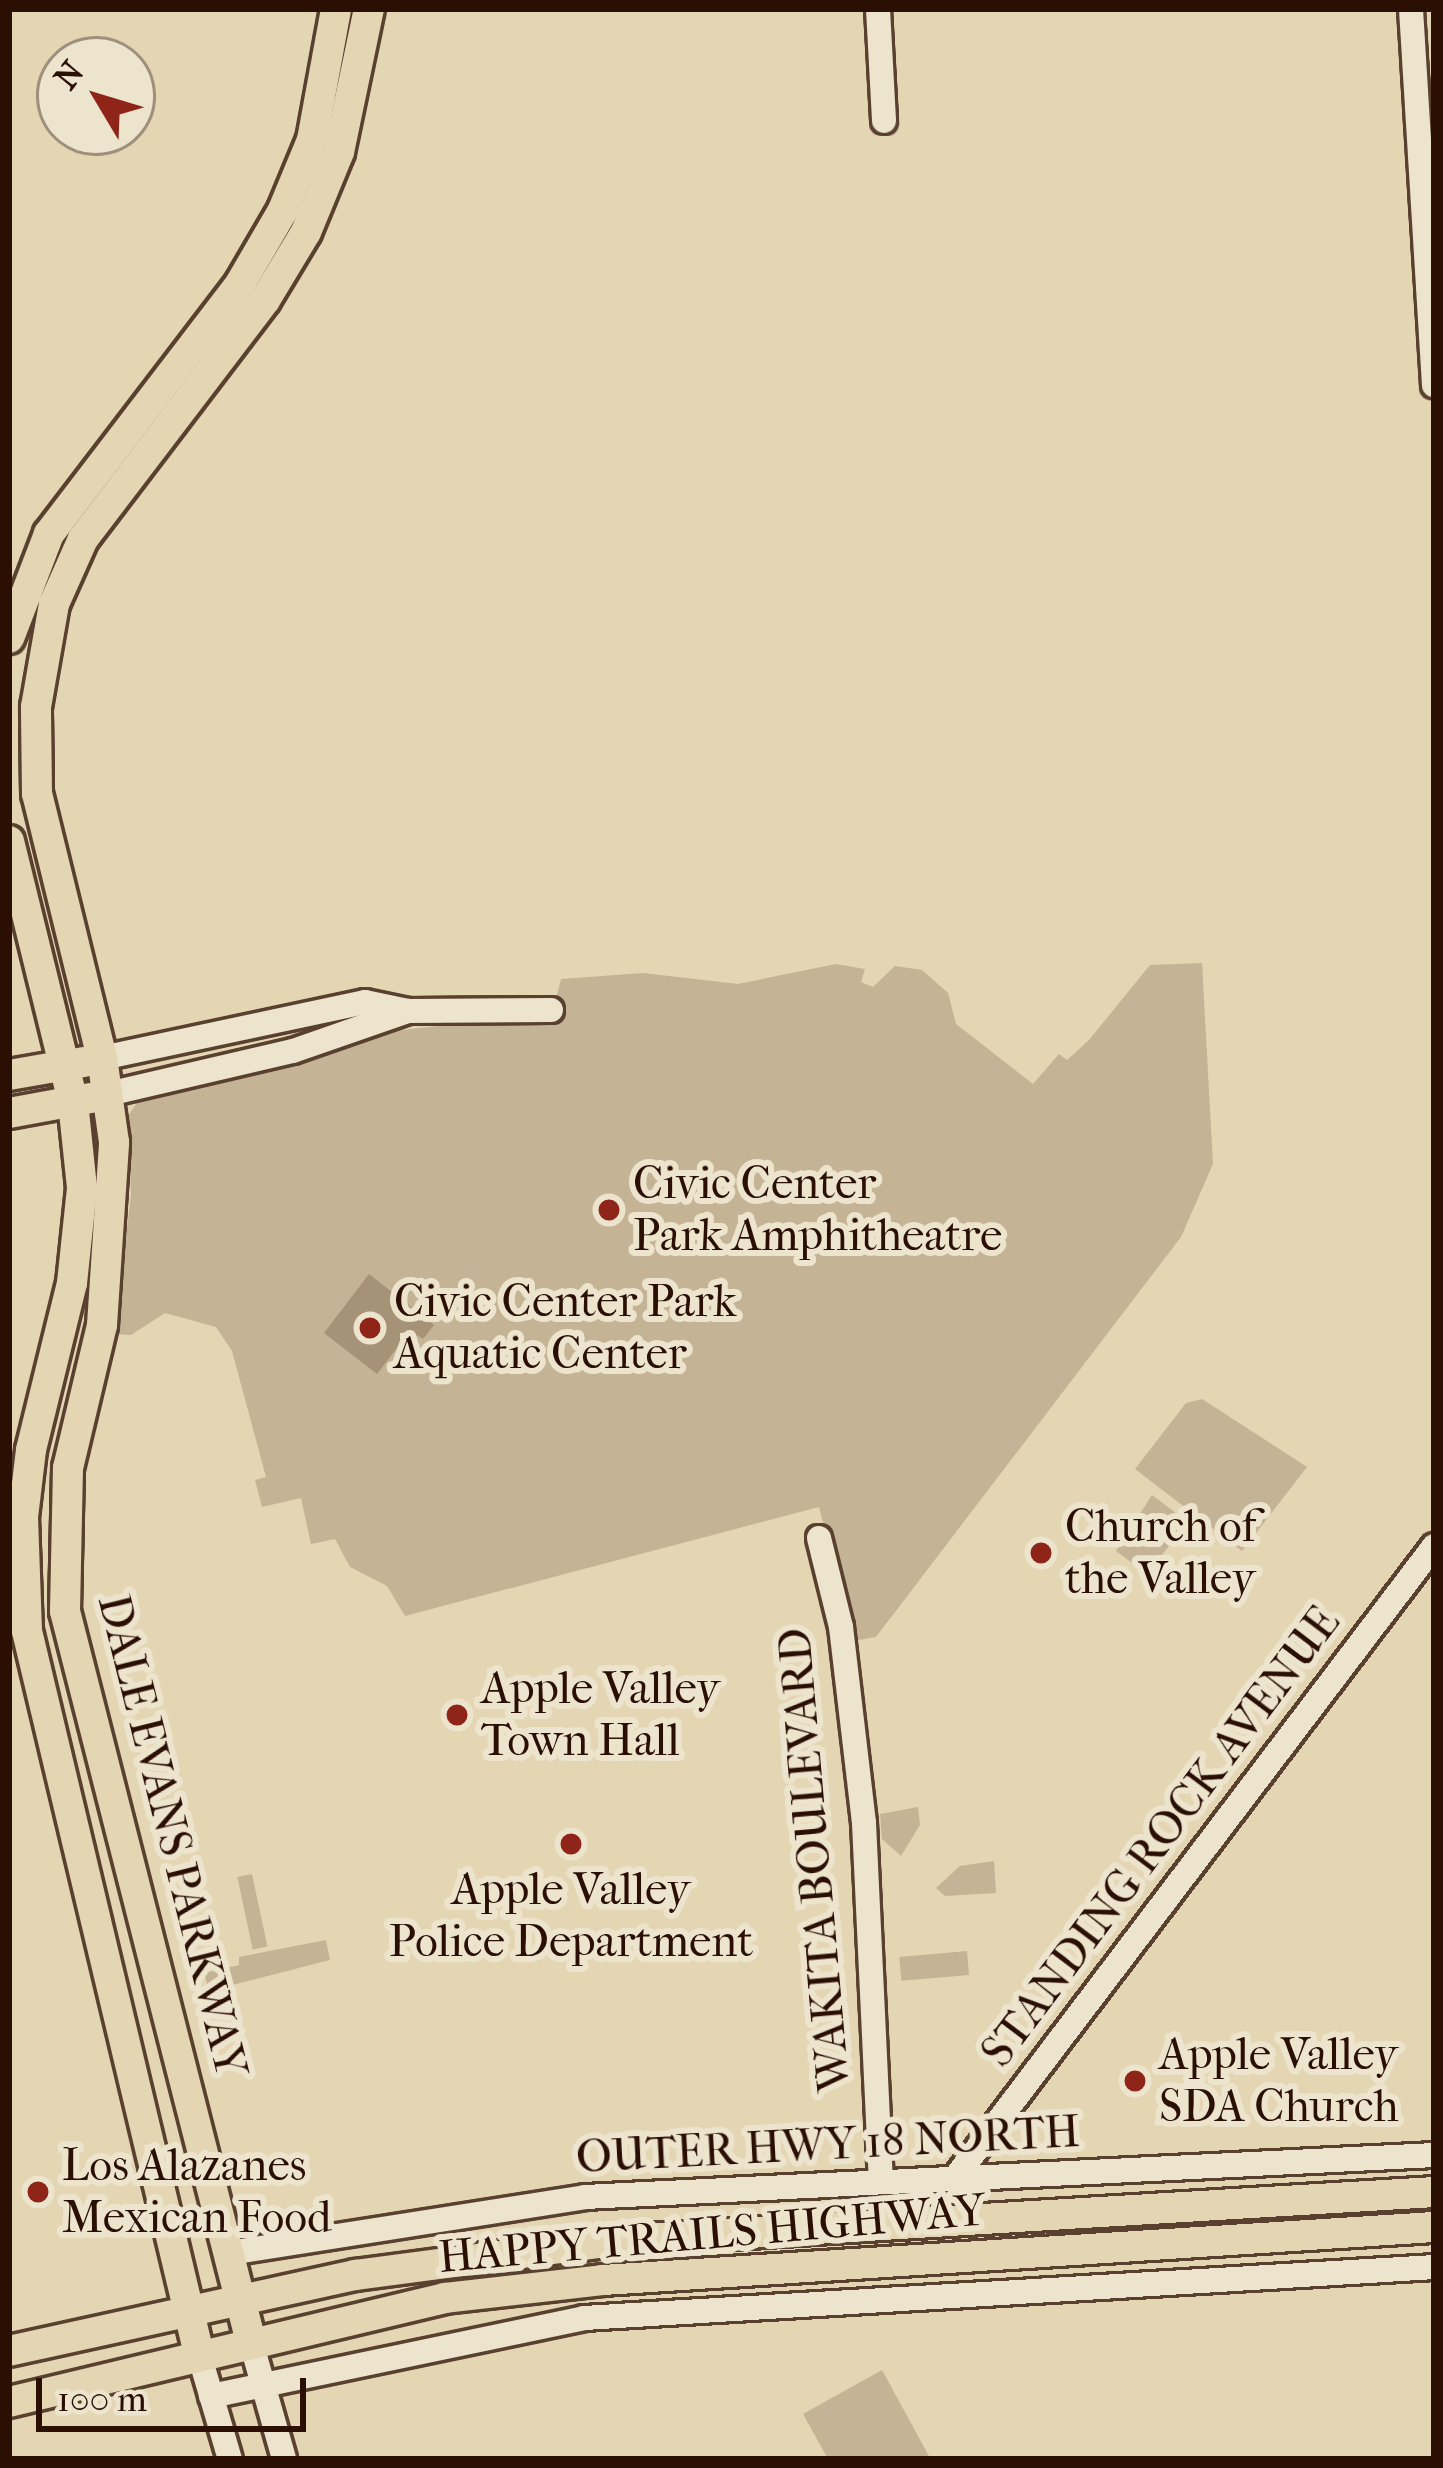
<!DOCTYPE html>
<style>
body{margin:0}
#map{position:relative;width:1443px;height:2468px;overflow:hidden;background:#e4d5b3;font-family:"IM FELL French Canon",serif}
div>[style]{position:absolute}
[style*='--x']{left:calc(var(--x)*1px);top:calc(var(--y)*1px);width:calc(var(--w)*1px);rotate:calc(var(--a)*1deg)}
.green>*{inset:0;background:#c5b395;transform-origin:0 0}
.water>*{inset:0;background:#a59277}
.roads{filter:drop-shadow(3px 0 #59402f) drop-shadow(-3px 0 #59402f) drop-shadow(0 3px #59402f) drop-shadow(0 -3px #59402f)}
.minor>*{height:24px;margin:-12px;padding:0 12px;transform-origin:12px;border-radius:12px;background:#ede4ce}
.major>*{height:30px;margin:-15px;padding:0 15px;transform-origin:15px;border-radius:15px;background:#e4d5b3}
.dots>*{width:33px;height:33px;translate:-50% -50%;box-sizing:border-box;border:6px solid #ede4ce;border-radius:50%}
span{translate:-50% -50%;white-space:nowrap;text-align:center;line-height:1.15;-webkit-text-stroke:12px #ede4ce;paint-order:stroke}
.poi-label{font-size:45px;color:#2b0f03}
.left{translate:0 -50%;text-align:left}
.street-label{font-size:45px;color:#2b0f03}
.frame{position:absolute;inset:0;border:12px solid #2b0f03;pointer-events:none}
.north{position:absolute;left:36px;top:36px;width:120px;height:120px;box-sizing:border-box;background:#ede4ce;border:3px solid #9f8f7d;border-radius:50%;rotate:308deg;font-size:33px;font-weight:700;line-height:48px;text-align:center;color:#2b0f03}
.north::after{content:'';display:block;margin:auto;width:42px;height:54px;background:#8f2418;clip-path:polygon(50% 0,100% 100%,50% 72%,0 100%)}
.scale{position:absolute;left:36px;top:2378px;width:270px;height:54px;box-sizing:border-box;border:6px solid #2b0f03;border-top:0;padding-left:15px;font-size:36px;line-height:42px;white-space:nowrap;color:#2b0f03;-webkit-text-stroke:9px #ede4ce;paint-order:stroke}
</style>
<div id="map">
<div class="green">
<i style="clip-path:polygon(1202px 963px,1213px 1164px,1181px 1237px,876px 1637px,853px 1641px,819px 1507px,405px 1616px,387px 1586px,350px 1567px,335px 1539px,311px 1544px,301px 1498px,262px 1507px,255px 1480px,266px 1477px,232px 1351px,216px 1327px,165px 1313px,131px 1335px,115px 1334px,131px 1194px,128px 1116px,141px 1097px,393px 1031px,520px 1017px,521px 995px,557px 995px,561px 979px,643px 973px,738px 984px,836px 964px,865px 969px,861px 982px,873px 987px,895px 966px,922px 970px,948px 993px,956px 1024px,1033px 1084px,1059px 1054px,1067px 1060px,1089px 1040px,1150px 965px)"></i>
<i style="clip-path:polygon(1202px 1399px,1307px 1467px,1242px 1551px,1135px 1469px,1186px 1403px)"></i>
<i style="clip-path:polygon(1152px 1495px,1188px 1522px,1147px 1574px,1116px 1551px)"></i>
<i style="clip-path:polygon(918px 1807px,920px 1825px,901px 1856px,882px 1839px,880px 1814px)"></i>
<i style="clip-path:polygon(994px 1861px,996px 1893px,945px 1896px,936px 1888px,960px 1866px)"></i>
<i style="left:252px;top:1874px;width:74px;height:15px;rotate:78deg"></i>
<i style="clip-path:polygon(326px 1940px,330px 1960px,209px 1991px,204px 1973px,239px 1965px,239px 1957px)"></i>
<i style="left:967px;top:1951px;width:24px;height:68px;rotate:85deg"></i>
<i style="clip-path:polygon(882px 2370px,930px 2458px,828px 2459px,803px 2414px)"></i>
</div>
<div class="water">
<i style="clip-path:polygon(369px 1274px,434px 1325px,423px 1339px,410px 1331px,377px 1374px,324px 1333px)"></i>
</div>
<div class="roads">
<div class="minor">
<i style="--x:878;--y:9;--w:112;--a:86.9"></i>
<i style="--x:1411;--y:9;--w:377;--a:86.5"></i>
<i style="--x:102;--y:1058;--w:269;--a:-12"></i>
<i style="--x:365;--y:1002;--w:44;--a:11.8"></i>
<i style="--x:408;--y:1011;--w:143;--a:-0.4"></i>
<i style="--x:108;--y:1094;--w:190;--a:-13.1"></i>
<i style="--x:293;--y:1051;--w:122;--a:-19.2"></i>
<i style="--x:819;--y:1538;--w:92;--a:76.1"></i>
<i style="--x:841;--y:1627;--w:197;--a:83.3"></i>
<i style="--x:864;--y:1823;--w:355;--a:87.3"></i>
<i style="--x:955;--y:2178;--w:793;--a:-52.84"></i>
<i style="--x:229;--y:2253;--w:360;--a:-8.9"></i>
<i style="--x:585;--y:2197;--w:850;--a:-2.83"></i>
<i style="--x:251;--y:2342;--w:122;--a:74.2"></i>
<i style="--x:199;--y:2354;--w:109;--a:73.6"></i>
<i style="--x:211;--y:2396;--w:381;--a:-11.8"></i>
<i style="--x:584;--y:2318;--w:852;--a:-3.43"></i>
</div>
<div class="major">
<i style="--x:9;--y:638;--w:111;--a:-69"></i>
<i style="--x:49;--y:534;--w:315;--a:-52.6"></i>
<i style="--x:240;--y:284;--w:86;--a:-59.8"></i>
<i style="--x:283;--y:210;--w:76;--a:-67.5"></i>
<i style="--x:312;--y:140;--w:133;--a:-79.6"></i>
<i style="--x:9;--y:841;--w:269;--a:76.2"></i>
<i style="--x:73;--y:1102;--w:86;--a:84"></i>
<i style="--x:82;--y:1188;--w:96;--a:96"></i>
<i style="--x:72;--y:1283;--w:172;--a:103.8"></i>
<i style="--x:31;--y:1450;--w:67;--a:96.8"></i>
<i style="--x:23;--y:1517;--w:114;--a:88"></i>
<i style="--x:27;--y:1631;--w:743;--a:76.62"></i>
<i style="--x:9;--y:1075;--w:76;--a:-9.8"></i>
<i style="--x:9;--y:1113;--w:83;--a:-10.4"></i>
<i style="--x:251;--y:2342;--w:754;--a:-104.28"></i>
<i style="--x:65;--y:1611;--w:143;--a:-88.8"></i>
<i style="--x:68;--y:1468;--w:147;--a:-76.6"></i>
<i style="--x:102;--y:1325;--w:183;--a:-86.2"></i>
<i style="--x:114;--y:1142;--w:85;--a:-98.1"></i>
<i style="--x:102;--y:1058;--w:272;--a:-103.8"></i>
<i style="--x:37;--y:794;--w:87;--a:-90.7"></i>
<i style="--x:36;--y:707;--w:105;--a:-80.1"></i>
<i style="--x:54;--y:604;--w:71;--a:-66"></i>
<i style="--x:83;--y:539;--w:300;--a:-52.7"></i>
<i style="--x:265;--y:300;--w:79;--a:-58.9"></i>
<i style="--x:306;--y:232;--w:87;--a:-67.6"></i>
<i style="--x:339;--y:152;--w:146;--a:-78.2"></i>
<i style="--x:9;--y:2351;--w:355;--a:-12.4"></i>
<i style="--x:356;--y:2275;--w:261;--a:-7.5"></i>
<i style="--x:615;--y:2241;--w:820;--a:-3.42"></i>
<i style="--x:9;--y:2402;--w:448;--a:-13.4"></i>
<i style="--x:445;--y:2298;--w:159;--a:-6.5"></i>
<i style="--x:603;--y:2280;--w:833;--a:-3.65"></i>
</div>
</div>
<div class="dots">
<i style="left:609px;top:1210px;background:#8f2418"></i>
<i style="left:370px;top:1328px;background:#8f2418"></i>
<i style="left:1041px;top:1553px;background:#8f2418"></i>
<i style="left:457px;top:1715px;background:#8f2418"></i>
<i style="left:571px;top:1844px;background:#8f2418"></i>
<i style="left:1135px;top:2081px;background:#8f2418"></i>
<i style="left:38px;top:2192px;background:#8f2418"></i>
</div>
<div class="poi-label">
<span class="left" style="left:633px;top:1210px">Civic Center<br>Park Amphitheatre</span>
<span class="left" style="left:394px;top:1328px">Civic Center Park<br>Aquatic Center</span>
<span class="left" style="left:1065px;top:1553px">Church of<br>the Valley</span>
<span class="left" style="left:481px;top:1715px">Apple Valley<br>Town Hall</span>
<span style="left:571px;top:1916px">Apple Valley<br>Police Department</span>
<span class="left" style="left:1159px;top:2081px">Apple Valley<br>SDA Church</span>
<span class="left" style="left:62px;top:2192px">Los Alazanes<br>Mexican Food</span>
</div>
<div class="street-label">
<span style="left:172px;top:1836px;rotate:76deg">DALE EVANS PARKWAY</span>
<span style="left:1161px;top:1837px;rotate:-53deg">STANDING ROCK AVENUE</span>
<span style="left:815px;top:1860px;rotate:-95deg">WAKITA BOULEVARD</span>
<span style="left:828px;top:2145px;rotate:-3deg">OUTER HWY 18 NORTH</span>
<span style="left:712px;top:2234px;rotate:-5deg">HAPPY TRAILS HIGHWAY</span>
</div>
<div class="frame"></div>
<div class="north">N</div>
<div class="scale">100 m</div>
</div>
